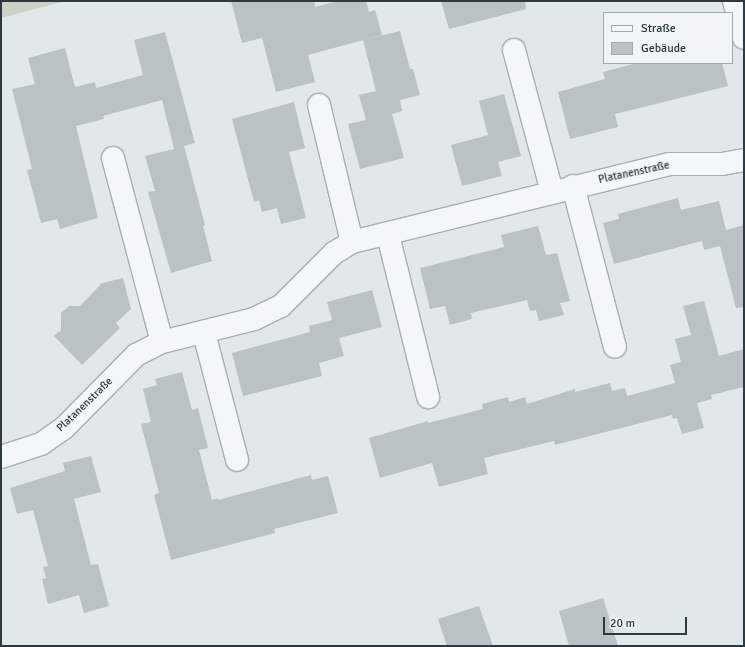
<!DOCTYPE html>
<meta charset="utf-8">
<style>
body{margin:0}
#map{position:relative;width:745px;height:647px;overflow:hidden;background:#e2e7e9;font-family:Signika,sans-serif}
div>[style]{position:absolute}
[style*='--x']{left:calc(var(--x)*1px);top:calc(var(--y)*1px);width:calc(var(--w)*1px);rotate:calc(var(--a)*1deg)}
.green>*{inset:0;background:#ccd2c4}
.building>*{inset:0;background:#bac2c5}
.roads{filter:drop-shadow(1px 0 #a8afb3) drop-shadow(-1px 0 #a8afb3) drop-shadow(0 1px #a8afb3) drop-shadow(0 -1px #a8afb3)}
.minor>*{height:22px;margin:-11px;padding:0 11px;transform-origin:11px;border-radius:11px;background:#f4f7f8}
span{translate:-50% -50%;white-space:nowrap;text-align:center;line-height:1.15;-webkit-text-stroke:3.5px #f1f5f7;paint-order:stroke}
.street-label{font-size:11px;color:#2c393f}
.frame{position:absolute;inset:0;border:2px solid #2c393f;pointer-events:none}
.legend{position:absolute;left:603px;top:12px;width:130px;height:52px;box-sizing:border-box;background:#f1f5f7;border:1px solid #a2aaad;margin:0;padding:5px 7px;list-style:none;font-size:12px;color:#2c393f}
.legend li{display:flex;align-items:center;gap:8px;height:20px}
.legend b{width:20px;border:1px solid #a2aaad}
.scale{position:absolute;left:603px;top:617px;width:84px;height:18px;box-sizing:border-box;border:2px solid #2c393f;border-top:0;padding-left:5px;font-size:12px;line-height:14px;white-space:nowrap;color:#2c393f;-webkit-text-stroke:3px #f1f5f7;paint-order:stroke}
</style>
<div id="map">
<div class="green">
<i style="clip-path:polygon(1px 1px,65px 1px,1px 18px)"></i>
</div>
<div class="building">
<i style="clip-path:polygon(231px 1px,314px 1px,315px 7px,338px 1px,366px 1px,369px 12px,375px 10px,382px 35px,308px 55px,315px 82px,276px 92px,262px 38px,242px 43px)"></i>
<i style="clip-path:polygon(441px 1px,525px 1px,526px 9px,449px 29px)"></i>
<i style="clip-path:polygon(400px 31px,410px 69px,413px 69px,420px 95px,400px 100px,402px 111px,392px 114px,404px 158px,360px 169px,348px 124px,366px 120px,359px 95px,376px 91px,363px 40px)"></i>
<i style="clip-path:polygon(165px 32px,195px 143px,184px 146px,205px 225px,203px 226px,212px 261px,171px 273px,148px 192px,155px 191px,145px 156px,174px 149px,162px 100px,103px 116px,104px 119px,76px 126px,98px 218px,60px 229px,57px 219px,41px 223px,27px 170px,32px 169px,12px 89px,35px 84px,28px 58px,65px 48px,75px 87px,95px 82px,96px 88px,143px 75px,134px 40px)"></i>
<i style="clip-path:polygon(637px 63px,722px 63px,728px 86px,615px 114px,618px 127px,570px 139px,558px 92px,605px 79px,603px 72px)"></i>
<i style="clip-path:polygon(504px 94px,521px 156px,498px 162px,502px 176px,462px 186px,451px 145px,488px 135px,479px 101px)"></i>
<i style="clip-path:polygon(294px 102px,305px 148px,289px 152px,306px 218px,281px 224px,277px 208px,262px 212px,259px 200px,254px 202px,232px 119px)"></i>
<i style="clip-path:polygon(678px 198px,681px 210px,719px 201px,726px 230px,744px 225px,744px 307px,736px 308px,720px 246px,704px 250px,702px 241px,614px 264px,603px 223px,619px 219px,618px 214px)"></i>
<i style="clip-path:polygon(538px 226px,546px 255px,557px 253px,570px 301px,560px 303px,564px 315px,539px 321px,536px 310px,530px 311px,527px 300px,471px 313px,472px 319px,450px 325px,445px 306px,430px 309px,420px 268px,504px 247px,501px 235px)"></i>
<i style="clip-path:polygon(123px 278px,131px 309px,116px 323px,120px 328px,82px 365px,54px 336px,61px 330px,61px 313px,69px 306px,80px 306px,102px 283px)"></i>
<i style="clip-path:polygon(372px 290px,382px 327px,339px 338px,344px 356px,319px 363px,322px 376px,243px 396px,232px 353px,310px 332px,309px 326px,332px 320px,327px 302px)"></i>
<i style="clip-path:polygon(704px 301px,719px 356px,744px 349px,744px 387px,711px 395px,712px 399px,697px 403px,704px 428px,682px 434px,677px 418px,673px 419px,672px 415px,555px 445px,554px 441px,484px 458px,488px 474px,439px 487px,432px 463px,380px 478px,369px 438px,428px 421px,428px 423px,483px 409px,482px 404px,508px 397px,509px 402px,525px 397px,527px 404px,575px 389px,575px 392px,610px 383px,612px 391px,625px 388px,627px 396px,675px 383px,670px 365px,681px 362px,675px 339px,691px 335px,683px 306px)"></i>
<i style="clip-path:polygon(182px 372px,192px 410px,198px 408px,208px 448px,199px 450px,212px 500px,218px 498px,218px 500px,311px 475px,312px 480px,328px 476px,338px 513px,274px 529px,275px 533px,171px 560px,154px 495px,159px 493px,141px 424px,151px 422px,143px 389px,157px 385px,155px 379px)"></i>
<i style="clip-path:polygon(91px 456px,101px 492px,74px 499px,91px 565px,98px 564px,109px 606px,84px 613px,79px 595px,48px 604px,42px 579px,46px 578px,43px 567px,48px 566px,33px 510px,17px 514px,10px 488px,65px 471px,63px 463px)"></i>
<i style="clip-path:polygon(603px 598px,618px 646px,569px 646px,559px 611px)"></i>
<i style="clip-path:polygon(479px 606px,493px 646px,447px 646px,438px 619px)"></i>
</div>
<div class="roads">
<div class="minor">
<i style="--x:734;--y:1;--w:38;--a:75"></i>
<i style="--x:514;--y:50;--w:147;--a:75"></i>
<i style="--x:319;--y:105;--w:141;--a:76.5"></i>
<i style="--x:113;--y:158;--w:190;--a:75.1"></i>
<i style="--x:573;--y:186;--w:166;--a:75.4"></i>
<i style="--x:388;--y:235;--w:167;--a:76.1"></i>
<i style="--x:204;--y:333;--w:131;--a:75.4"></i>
<i style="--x:1;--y:457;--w:42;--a:-18"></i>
<i style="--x:41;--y:444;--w:28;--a:-35"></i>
<i style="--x:64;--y:428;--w:103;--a:-45.4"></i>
<i style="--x:136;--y:355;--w:29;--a:-27"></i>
<i style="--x:162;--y:342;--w:95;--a:-14"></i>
<i style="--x:254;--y:319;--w:30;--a:-26"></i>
<i style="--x:281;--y:306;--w:75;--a:-45"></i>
<i style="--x:334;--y:253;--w:21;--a:-31"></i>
<i style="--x:352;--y:242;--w:326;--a:-13.8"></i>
<i style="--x:669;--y:164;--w:53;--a:0"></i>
<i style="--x:722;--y:164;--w:22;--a:-10"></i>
</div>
</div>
<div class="street-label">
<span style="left:634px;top:173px;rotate:-12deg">Platanenstraße</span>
<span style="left:85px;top:405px;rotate:-44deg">Platanenstraße</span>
</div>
<div class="frame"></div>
<ul class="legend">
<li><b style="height:5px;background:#f4f7f8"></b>Straße</li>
<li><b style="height:11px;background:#bac2c5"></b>Gebäude</li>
</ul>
<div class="scale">20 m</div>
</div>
